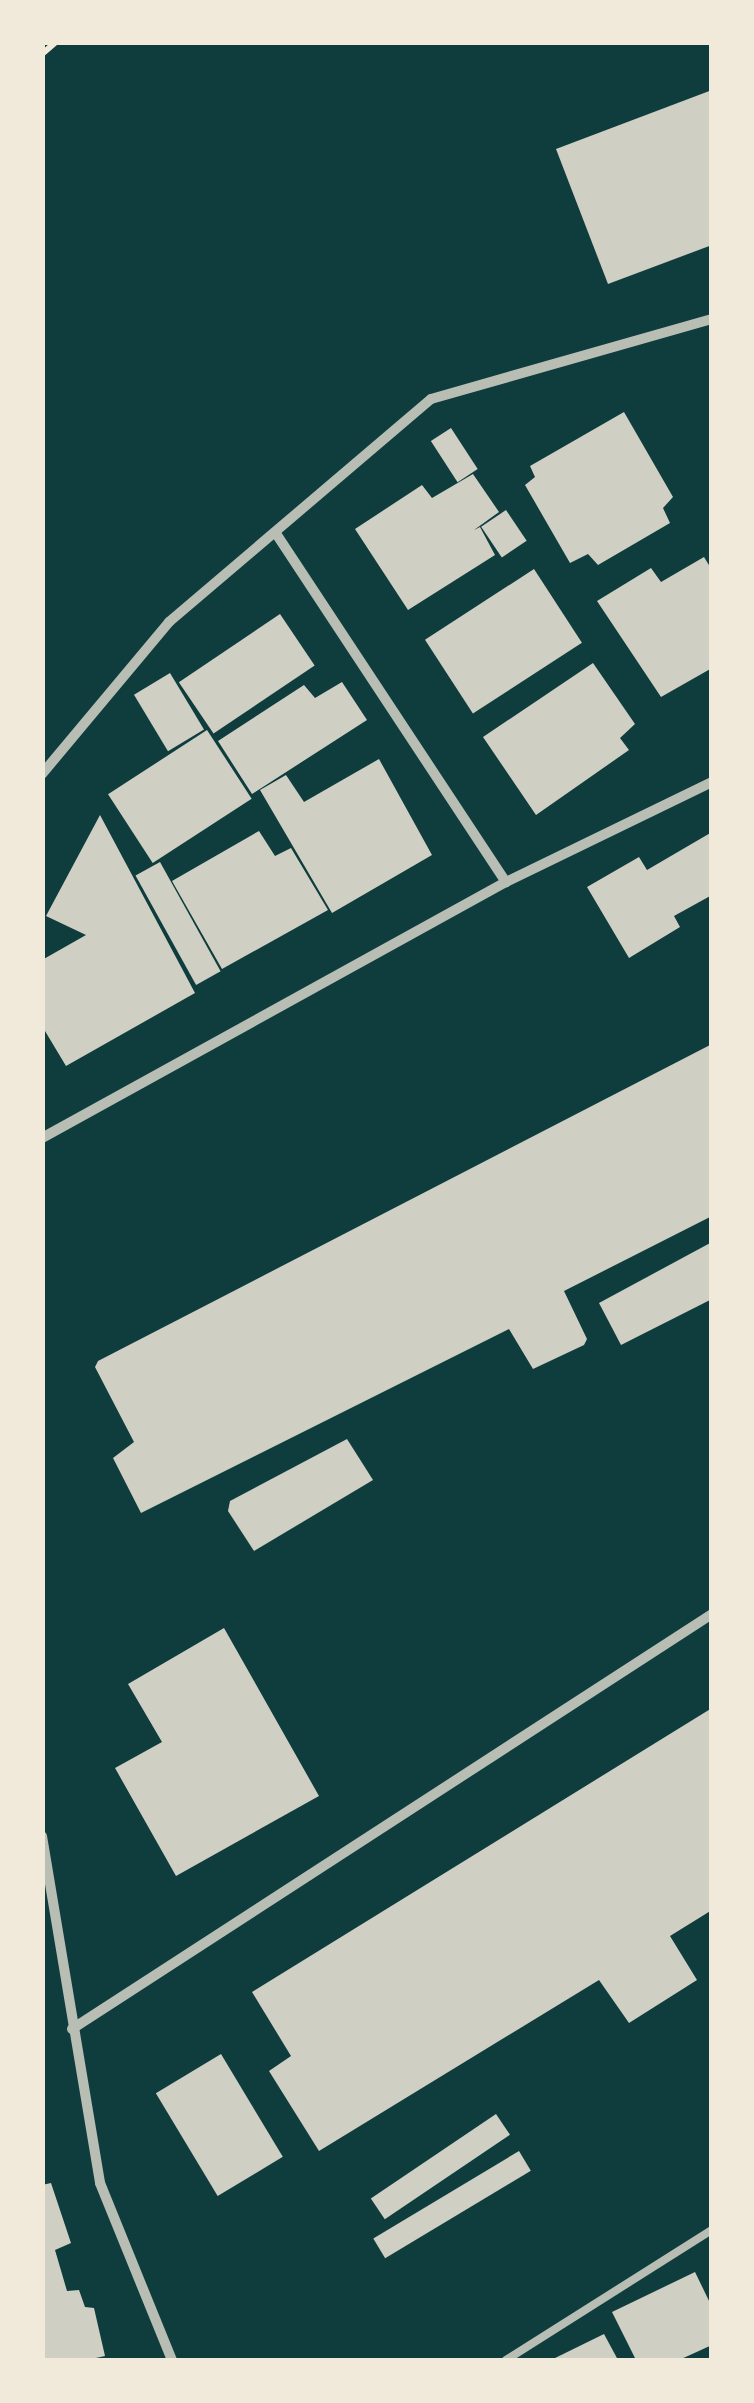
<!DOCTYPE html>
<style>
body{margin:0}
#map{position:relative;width:754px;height:2403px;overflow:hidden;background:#0f3d3e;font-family:"Public Sans",sans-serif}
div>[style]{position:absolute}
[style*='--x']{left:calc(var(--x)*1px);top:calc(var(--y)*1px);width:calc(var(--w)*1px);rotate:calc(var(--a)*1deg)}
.building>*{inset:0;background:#cfcfc3;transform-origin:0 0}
.path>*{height:6px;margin:-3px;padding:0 3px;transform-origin:3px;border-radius:3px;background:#f1e9da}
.service>*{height:8px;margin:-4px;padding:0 4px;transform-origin:4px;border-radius:4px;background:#b8beb3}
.minor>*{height:10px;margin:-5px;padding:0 5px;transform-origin:5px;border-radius:5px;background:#b8beb3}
span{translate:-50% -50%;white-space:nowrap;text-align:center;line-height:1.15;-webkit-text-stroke:9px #f1e9da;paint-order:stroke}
.frame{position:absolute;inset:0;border:45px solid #f1e9da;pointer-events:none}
</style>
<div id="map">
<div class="building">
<i style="clip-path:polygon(712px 90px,712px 245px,608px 284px,556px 149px)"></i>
<i style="clip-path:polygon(624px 412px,673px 497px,663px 508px,670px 523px,598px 565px,588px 554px,570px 563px,525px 485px,535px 477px,530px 466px)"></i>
<i style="left:451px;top:428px;width:49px;height:24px;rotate:57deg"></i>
<i style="clip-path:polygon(473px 474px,499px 512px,474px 530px,480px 527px,495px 555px,408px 610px,355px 529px,422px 485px,432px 498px)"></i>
<i style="left:506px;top:510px;width:37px;height:30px;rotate:56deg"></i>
<i style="clip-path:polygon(704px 557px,712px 570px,712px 668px,661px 697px,597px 601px,651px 568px,661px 582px)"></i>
<i style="left:534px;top:569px;width:88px;height:130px;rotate:57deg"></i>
<i style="left:280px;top:614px;width:62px;height:122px;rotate:56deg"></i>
<i style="clip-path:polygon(593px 663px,635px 724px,620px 738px,629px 750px,536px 815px,483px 737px)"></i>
<i style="left:170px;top:673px;width:66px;height:42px;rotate:59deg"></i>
<i style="clip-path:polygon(342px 682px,367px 720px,252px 794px,218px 741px,304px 685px,315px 698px)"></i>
<i style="left:207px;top:730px;width:82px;height:118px;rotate:57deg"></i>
<i style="clip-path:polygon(379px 759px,432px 855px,332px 913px,260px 790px,286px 775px,304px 802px)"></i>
<i style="clip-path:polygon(100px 815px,195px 993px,66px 1066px,42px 1026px,42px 960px,86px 935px,46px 916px)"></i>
<i style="clip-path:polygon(259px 831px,275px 856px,291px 848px,328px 910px,222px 969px,172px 881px)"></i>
<i style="clip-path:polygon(712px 832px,712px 895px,674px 916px,680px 927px,629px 958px,587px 887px,639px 857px,647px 870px)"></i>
<i style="left:160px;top:862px;width:125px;height:28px;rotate:61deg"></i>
<i style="clip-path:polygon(712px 1044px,712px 1216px,564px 1291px,587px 1339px,584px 1345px,533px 1369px,509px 1329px,141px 1513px,113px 1458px,134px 1442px,95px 1367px,98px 1361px)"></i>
<i style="clip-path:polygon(712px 1242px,712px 1299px,621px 1345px,599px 1303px)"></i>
<i style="clip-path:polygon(347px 1439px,373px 1480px,254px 1551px,228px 1511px,230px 1501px)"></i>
<i style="clip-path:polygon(224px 1628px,319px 1796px,176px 1876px,115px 1768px,162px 1742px,128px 1684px)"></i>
<i style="clip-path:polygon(712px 1708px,712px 1910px,670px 1936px,697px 1980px,629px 2023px,599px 1980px,319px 2151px,269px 2071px,291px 2056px,252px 1992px)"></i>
<i style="left:221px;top:2054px;width:120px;height:76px;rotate:59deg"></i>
<i style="left:496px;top:2114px;width:25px;height:151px;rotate:56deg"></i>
<i style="left:519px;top:2151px;width:23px;height:170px;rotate:59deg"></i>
<i style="clip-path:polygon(51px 2183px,71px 2243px,55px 2250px,67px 2291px,79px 2290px,85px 2307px,94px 2308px,105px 2356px,87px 2360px,42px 2360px,42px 2185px)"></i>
<i style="clip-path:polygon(695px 2272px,712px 2307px,712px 2345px,679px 2360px,636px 2360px,612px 2312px)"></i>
<i style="clip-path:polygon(604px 2334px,618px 2360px,551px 2360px)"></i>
</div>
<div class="path">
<i style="--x:42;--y:54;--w:18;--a:-41"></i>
</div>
<div class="service">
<i style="--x:506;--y:2360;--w:244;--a:-32.3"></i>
</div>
<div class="minor">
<i style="--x:277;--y:535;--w:416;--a:56.6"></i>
<i style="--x:42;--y:774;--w:198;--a:-50.1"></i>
<i style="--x:169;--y:622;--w:344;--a:-40.4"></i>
<i style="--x:431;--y:399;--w:292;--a:-15.9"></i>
<i style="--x:42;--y:1138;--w:530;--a:-28.89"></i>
<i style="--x:506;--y:882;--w:229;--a:-25.9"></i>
<i style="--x:42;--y:1836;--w:352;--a:80.5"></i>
<i style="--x:100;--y:2183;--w:191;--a:67.9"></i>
<i style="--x:72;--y:2029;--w:763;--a:-32.96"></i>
</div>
<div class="frame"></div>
</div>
